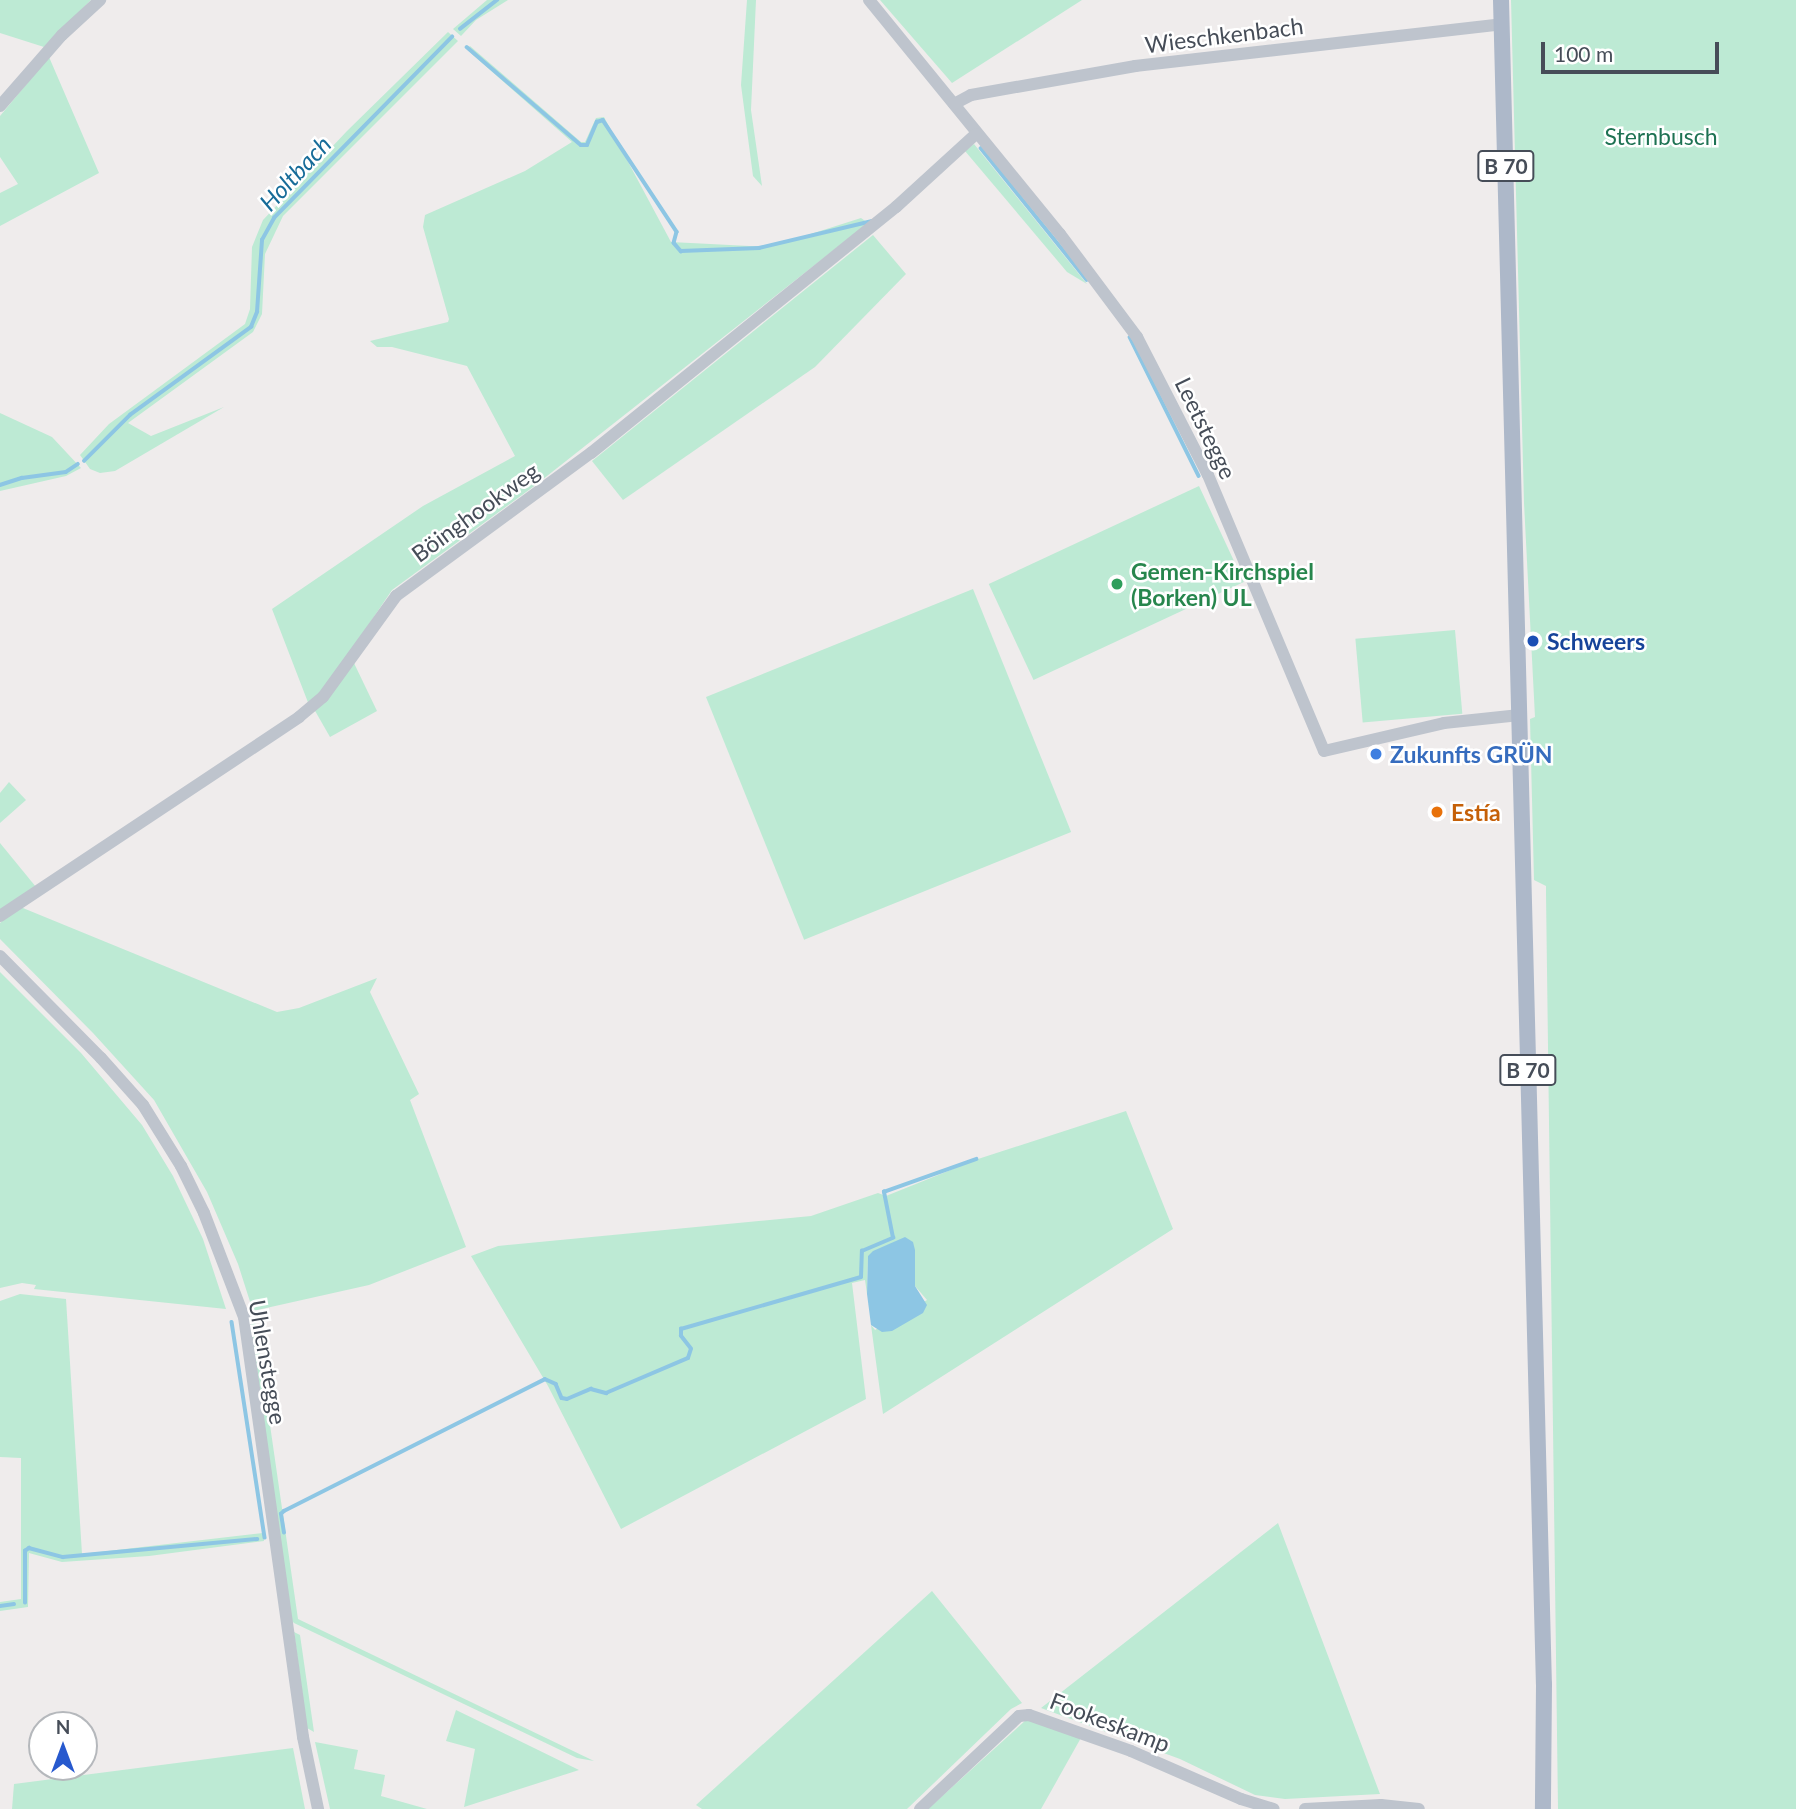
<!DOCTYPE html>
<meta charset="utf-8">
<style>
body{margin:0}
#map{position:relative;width:1796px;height:1809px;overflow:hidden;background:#efecec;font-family:Lato,sans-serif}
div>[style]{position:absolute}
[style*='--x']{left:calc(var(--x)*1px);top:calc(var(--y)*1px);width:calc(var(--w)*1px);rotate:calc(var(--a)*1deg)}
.green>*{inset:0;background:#bdead4;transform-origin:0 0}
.water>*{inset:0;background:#8dc6e4}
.stream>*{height:3.5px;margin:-1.75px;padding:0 1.75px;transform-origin:1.75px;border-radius:1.75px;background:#8dc6e4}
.minor>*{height:12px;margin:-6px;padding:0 6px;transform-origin:6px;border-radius:6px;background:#bec4cd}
.major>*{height:16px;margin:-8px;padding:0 8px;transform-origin:8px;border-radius:8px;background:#adb8c9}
.dots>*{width:19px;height:19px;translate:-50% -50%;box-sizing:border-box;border:4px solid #fff;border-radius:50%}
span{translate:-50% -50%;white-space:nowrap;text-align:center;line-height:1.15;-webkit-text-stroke:5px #fff;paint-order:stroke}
.shield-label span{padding:2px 5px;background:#fff;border:2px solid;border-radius:5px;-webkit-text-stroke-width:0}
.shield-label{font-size:21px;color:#464d58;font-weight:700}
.street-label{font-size:23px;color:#464d58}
.park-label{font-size:23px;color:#1e7253}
.leisure-label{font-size:23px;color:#27864d;font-weight:700}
.left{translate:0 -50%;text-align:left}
.transit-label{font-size:23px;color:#164399;font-weight:700}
.shop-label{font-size:23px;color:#366cbe;font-weight:700}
.food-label{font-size:23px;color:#c56008;font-weight:700}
.water-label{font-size:24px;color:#176c99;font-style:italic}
.north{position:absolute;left:28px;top:1711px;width:70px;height:70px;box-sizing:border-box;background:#fff;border:2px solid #b5b8bc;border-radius:50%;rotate:0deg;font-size:19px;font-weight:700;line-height:28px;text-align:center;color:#464d58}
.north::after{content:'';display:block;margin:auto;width:24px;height:32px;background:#2759ce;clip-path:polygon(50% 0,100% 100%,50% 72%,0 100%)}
.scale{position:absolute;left:1541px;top:42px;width:178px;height:32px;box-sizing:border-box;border:4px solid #464d58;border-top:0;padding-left:9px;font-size:21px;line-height:24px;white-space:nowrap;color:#464d58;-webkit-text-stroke:5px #fff;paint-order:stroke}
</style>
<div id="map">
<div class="green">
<i style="clip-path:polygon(0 0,91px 0,44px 47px,0 33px)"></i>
<i style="clip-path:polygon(487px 0,508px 0,476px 20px,461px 36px,453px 29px)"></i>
<i style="clip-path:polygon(747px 0,756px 0,751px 110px,762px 186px,753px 176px,741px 85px)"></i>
<i style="clip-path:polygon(880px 0,1082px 0,952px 83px)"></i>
<i style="clip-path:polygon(1511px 0,1796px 0,1796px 1809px,1558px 1809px,1546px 894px,1546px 886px,1534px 880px,1530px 719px,1535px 717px,1524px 503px)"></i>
<i style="clip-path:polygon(448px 32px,458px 41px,283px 216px,265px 254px,262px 314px,253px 332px,128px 423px,151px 436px,224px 407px,115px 471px,100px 473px,90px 469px,80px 455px,109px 424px,245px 324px,250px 309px,252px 247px,263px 220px,347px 131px)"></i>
<i style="clip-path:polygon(470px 46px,581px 142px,585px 142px,596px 118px,604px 117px,671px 242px,770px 247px,861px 218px,868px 223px,533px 487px,392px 590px,321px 695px,309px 705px,272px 609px,423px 506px,515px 456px,467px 366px,392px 347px,377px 347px,370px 341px,448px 322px,449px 319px,423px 227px,425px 215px,525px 171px,572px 142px,473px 55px,467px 49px)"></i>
<i style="clip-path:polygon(49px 57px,99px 173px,0 226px,0 193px,18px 184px,0 157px,0 116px)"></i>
<i style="clip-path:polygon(974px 144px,1087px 284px,1067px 272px,965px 151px)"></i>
<i style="clip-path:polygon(873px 235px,906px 274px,815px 367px,623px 500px,592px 461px)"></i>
<i style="clip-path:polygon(0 413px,52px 437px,81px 468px,66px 476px,0 491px)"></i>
<i style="left:1199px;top:486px;width:106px;height:232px;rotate:65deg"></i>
<i style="left:973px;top:589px;width:262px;height:288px;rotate:68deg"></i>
<i style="left:1455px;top:630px;width:84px;height:100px;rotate:85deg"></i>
<i style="clip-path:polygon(353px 661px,377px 711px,330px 737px,314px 709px)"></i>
<i style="clip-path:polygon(9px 782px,26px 800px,0 823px,0 793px)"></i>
<i style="clip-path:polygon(0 843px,36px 887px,0 911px)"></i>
<i style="clip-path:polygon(18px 906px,277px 1012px,299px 1008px,377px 978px,370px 992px,419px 1094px,410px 1100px,466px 1247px,369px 1285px,253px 1311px,238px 1264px,207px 1192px,154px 1100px,93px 1033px,0 939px,0 923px)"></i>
<i style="clip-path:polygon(0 972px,81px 1053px,142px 1125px,173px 1176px,203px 1239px,226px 1309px,34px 1289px,36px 1285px,22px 1283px,0 1288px)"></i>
<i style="clip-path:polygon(1126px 1111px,1173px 1229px,883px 1414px,871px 1325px,875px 1330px,927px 1300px,915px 1286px,915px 1250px,868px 1256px,867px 1294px,865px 1280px,852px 1283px,866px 1399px,621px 1529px,548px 1386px,471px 1256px,498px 1246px,811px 1216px,878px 1193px,886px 1196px,978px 1159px)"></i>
<i style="clip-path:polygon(20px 1294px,66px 1299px,82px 1554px,263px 1533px,264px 1541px,149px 1556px,62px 1562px,29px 1553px,28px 1607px,0 1611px,0 1602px,21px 1599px,21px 1458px,0 1457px,0 1301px)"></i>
<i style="clip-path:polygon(255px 1321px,298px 1619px,594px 1761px,577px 1758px,294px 1623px,290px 1619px,251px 1324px)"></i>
<i style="clip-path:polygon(1278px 1523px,1380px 1794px,1285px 1799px,1255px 1795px,1180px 1759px,1041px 1708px)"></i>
<i style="clip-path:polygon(932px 1591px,1022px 1703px,1011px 1709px,907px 1809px,702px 1809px,696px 1805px)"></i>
<i style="clip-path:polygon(294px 1632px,300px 1635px,314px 1732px,307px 1728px)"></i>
<i style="clip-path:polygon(456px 1710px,579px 1770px,464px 1807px,475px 1749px,446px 1741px)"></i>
<i style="clip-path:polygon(1027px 1719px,1082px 1736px,1041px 1809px,928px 1809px)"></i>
<i style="clip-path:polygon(315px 1742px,358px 1750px,354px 1769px,385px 1775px,381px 1796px,427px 1809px,330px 1809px)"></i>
<i style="clip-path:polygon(293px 1748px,305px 1809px,12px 1809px,14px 1784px)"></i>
</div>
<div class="water">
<i style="clip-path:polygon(905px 1237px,913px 1242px,915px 1250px,915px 1286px,927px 1305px,923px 1313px,892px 1331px,882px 1332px,871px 1325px,867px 1294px,868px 1256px,873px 1251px)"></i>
</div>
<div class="stream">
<i style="--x:460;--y:29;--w:47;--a:-38.1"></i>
<i style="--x:467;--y:47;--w:150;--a:40.7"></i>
<i style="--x:581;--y:145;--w:6;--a:0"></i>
<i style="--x:587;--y:145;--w:25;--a:-67"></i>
<i style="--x:597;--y:122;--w:6;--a:-18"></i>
<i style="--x:603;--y:120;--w:134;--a:56.5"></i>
<i style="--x:677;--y:232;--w:11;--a:105"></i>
<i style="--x:674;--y:243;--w:11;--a:49"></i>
<i style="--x:681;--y:251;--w:78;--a:-2.2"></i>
<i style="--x:759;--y:248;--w:116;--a:-13.4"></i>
<i style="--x:981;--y:148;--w:169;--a:51.2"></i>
<i style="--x:1130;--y:337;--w:155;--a:63.6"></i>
<i style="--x:84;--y:461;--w:65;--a:-45"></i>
<i style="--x:130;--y:415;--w:150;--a:-36"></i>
<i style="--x:251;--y:327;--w:16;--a:-68"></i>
<i style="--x:257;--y:312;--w:72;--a:-86"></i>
<i style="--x:262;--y:240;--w:25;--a:-61"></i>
<i style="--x:274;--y:218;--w:254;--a:-45.5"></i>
<i style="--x:0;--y:485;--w:23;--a:-18"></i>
<i style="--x:22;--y:478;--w:44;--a:-7.8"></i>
<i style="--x:66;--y:472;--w:14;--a:-34"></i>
<i style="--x:232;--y:1322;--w:218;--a:81.3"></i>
<i style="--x:284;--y:1533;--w:19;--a:-99"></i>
<i style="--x:281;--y:1514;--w:4;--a:-45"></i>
<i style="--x:284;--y:1511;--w:292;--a:-26.8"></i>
<i style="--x:545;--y:1379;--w:12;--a:24"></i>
<i style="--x:556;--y:1384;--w:15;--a:67"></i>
<i style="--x:562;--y:1398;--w:5;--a:11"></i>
<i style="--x:567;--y:1399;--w:26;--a:-23"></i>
<i style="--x:591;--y:1389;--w:16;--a:15"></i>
<i style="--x:606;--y:1393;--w:89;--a:-23.1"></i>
<i style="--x:688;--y:1358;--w:9;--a:-72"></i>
<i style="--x:691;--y:1349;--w:16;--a:-128"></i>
<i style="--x:681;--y:1336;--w:7;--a:-90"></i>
<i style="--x:681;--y:1329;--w:187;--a:-16.1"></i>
<i style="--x:861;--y:1277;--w:26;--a:-88"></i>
<i style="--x:862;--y:1251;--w:34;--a:-23"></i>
<i style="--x:893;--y:1238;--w:47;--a:-101.1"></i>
<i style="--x:884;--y:1192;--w:98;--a:-19.7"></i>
<i style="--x:25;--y:1603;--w:52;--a:-90"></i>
<i style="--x:25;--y:1551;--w:5;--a:-37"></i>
<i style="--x:29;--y:1548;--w:35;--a:15"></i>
<i style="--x:63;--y:1557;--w:195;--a:-5.3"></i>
<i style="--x:0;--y:1606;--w:14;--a:-8"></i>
</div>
<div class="minor">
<i style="--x:869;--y:0;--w:302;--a:50.8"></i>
<i style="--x:1060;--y:234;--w:129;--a:53.2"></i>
<i style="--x:1137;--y:337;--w:155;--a:62.8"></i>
<i style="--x:1208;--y:475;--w:299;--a:67.2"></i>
<i style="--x:1324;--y:751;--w:123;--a:-13.1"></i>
<i style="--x:1444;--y:723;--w:76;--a:-6"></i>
<i style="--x:954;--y:104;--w:19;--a:-28"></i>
<i style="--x:971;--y:95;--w:167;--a:-10"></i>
<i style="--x:1135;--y:66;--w:369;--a:-6.5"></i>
<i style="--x:0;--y:106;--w:94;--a:-48.9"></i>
<i style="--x:62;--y:35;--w:52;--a:-42.6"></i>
<i style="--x:0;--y:916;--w:359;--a:-33.6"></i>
<i style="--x:299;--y:717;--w:31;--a:-40"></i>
<i style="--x:323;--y:697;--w:125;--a:-54.1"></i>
<i style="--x:396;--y:596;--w:242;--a:-36.3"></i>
<i style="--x:591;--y:453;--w:392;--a:-38.9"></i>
<i style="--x:896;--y:207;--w:108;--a:-42.4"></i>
<i style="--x:0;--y:956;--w:144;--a:45.3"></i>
<i style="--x:101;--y:1058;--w:63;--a:48.2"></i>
<i style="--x:143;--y:1105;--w:72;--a:58.1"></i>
<i style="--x:181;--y:1166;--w:52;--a:63.9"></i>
<i style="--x:204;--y:1213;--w:111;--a:69"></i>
<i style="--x:244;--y:1317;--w:424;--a:82"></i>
<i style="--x:303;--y:1737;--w:74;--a:78.2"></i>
<i style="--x:920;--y:1809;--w:136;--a:-43.2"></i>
<i style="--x:1019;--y:1716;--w:10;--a:-6"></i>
<i style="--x:1029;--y:1715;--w:108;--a:19.4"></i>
<i style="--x:1131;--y:1751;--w:120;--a:23.6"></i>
<i style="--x:1241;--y:1799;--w:34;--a:17"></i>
<i style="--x:1305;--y:1809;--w:76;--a:-3"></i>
<i style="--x:1381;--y:1805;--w:38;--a:6"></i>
</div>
<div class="major">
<i style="--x:1501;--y:0;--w:1685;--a:88.54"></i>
<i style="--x:1544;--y:1684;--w:125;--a:90.5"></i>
</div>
<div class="dots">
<i style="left:1117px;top:584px;background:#2e9e5b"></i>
<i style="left:1533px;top:641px;background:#1a4fb4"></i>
<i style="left:1376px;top:754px;background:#3f7fe0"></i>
<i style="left:1437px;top:812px;background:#e8710a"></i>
</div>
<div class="shield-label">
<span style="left:1506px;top:166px">B 70</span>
<span style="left:1528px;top:1070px">B 70</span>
</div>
<div class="street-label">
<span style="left:1224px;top:35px;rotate:-7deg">Wieschkenbach</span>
<span style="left:1206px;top:428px;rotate:64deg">Leetstegge</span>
<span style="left:475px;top:512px;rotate:-36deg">Böinghookweg</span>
<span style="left:268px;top:1362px;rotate:80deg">Uhlenstegge</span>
<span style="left:1110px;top:1722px;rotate:21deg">Fookeskamp</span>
</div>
<div class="park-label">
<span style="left:1661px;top:136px">Sternbusch</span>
</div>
<div class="leisure-label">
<span class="left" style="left:1131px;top:584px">Gemen-Kirchspiel<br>(Borken) UL</span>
</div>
<div class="transit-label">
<span class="left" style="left:1547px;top:641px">Schweers</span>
</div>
<div class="shop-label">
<span class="left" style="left:1390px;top:754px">Zukunfts GRÜN</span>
</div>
<div class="food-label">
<span class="left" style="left:1451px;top:812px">Estía</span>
</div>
<div class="water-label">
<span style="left:295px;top:173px;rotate:-47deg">Holtbach</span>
</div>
<div class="north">N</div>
<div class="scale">100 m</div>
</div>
